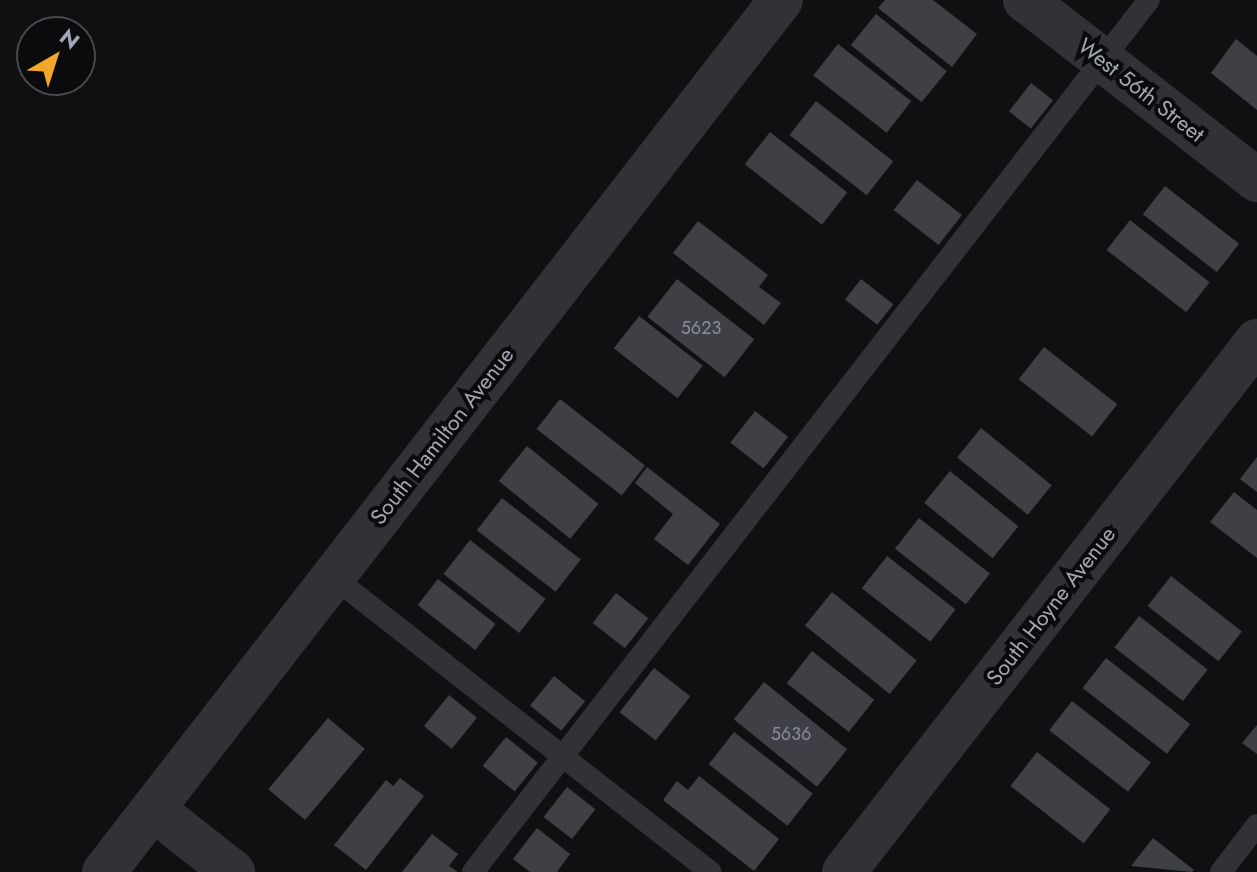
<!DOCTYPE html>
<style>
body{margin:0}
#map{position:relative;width:1257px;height:872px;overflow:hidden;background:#101012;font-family:Jost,sans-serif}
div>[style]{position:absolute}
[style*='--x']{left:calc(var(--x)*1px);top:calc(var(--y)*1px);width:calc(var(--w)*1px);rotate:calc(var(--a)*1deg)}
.building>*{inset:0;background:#3f4045;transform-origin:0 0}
.lane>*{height:22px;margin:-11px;padding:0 11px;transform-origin:11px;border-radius:11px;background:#313237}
.street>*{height:44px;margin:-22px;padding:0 22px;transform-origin:22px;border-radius:22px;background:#313237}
span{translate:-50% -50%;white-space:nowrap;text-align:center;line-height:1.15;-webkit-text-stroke:8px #0b0b0d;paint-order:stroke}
.number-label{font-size:18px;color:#888d98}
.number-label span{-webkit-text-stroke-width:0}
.street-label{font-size:22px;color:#a1a7b3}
.north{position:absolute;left:16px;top:16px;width:80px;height:80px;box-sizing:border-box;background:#0b0b0d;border:2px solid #47494f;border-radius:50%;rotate:39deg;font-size:22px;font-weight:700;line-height:32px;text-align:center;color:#a1a7b3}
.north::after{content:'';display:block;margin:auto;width:28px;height:36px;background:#f2a728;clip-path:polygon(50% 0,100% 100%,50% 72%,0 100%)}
</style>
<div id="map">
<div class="building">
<i style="clip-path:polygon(885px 0,933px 0,977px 34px,952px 67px,878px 8px)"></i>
<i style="left:876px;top:14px;width:91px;height:40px;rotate:39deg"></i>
<i style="clip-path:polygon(1236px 39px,1257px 56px,1257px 110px,1211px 73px)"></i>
<i style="left:838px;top:44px;width:93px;height:40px;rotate:38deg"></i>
<i style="left:1031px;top:83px;width:28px;height:36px;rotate:38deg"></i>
<i style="left:816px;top:101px;width:98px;height:43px;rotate:38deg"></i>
<i style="left:770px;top:132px;width:98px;height:41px;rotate:38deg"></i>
<i style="left:917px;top:180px;width:57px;height:38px;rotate:38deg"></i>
<i style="left:1165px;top:186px;width:94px;height:36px;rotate:38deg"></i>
<i style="left:1130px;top:220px;width:101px;height:38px;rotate:38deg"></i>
<i style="clip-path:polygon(698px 221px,768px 275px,759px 287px,781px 303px,764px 325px,673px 253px)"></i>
<i style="left:677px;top:279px;width:98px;height:48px;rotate:38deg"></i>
<i style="left:861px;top:279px;width:41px;height:26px;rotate:38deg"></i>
<i style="left:639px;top:316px;width:81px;height:41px;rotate:38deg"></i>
<i style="left:1044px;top:347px;width:93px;height:41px;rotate:38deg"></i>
<i style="left:560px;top:399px;width:108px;height:38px;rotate:38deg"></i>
<i style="left:755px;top:411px;width:42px;height:40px;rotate:38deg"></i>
<i style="left:981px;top:428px;width:91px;height:38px;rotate:39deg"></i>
<i style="left:527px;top:446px;width:92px;height:45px;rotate:39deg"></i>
<i style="clip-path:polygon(1257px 457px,1257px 492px,1240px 479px)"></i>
<i style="clip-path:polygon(647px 467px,720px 524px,688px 565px,654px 539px,673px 514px,635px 483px)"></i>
<i style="left:950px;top:471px;width:88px;height:41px;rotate:39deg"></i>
<i style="clip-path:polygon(1234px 492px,1257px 510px,1257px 558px,1210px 522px)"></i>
<i style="left:502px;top:498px;width:100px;height:41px;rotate:38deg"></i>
<i style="left:919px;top:518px;width:90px;height:39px;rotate:38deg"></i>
<i style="left:470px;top:540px;width:96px;height:43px;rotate:38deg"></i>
<i style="left:887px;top:556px;width:87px;height:41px;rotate:38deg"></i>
<i style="left:1171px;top:576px;width:90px;height:38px;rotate:38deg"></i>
<i style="left:438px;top:579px;width:73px;height:33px;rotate:38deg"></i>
<i style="left:832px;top:592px;width:109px;height:43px;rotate:39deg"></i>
<i style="left:616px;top:593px;width:41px;height:38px;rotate:38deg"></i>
<i style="left:1139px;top:616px;width:87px;height:40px;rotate:38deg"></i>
<i style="left:812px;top:651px;width:79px;height:41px;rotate:38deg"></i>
<i style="left:1106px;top:658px;width:107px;height:38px;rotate:38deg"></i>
<i style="left:654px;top:668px;width:46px;height:56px;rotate:38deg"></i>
<i style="left:554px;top:676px;width:40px;height:38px;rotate:39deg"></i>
<i style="left:764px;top:682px;width:107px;height:48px;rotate:39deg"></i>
<i style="left:449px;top:695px;width:36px;height:40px;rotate:39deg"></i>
<i style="left:1072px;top:701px;width:100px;height:37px;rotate:38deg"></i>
<i style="left:328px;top:718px;width:48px;height:93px;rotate:40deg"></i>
<i style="clip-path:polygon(1257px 725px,1257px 754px,1242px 743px)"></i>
<i style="left:734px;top:732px;width:100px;height:41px;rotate:38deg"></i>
<i style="left:506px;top:737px;width:41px;height:37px;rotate:39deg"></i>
<i style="left:1037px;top:752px;width:93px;height:43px;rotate:38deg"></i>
<i style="clip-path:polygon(699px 776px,779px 839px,754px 871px,663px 800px,677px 781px,688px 790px)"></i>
<i style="clip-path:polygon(400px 778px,424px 796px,366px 870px,334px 845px,386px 780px,393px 786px)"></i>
<i style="left:567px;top:787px;width:36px;height:38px;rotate:38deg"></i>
<i style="clip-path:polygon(537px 828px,570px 854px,557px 872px,530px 872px,513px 859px)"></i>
<i style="clip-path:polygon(432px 834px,458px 854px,449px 866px,458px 872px,402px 872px)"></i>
<i style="clip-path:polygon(1153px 838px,1194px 870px,1192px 872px,1131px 866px)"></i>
</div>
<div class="lane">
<i style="--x:333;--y:577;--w:479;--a:38"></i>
<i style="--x:473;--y:872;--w:1103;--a:-52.22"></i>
<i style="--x:1221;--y:872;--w:59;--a:-52.5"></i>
</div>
<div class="street">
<i style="--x:1025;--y:0;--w:294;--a:37.8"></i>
<i style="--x:153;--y:809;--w:102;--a:38.2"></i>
<i style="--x:104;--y:872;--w:1104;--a:-52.18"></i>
<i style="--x:844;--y:872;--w:673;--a:-52.13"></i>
</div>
<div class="number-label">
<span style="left:701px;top:328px">5623</span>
<span style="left:791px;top:734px">5636</span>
</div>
<div class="street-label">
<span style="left:1141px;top:90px;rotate:38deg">West 56th Street</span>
<span style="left:442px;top:436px;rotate:-52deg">South Hamilton Avenue</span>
<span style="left:1051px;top:606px;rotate:-52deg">South Hoyne Avenue</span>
</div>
<div class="north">N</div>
</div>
